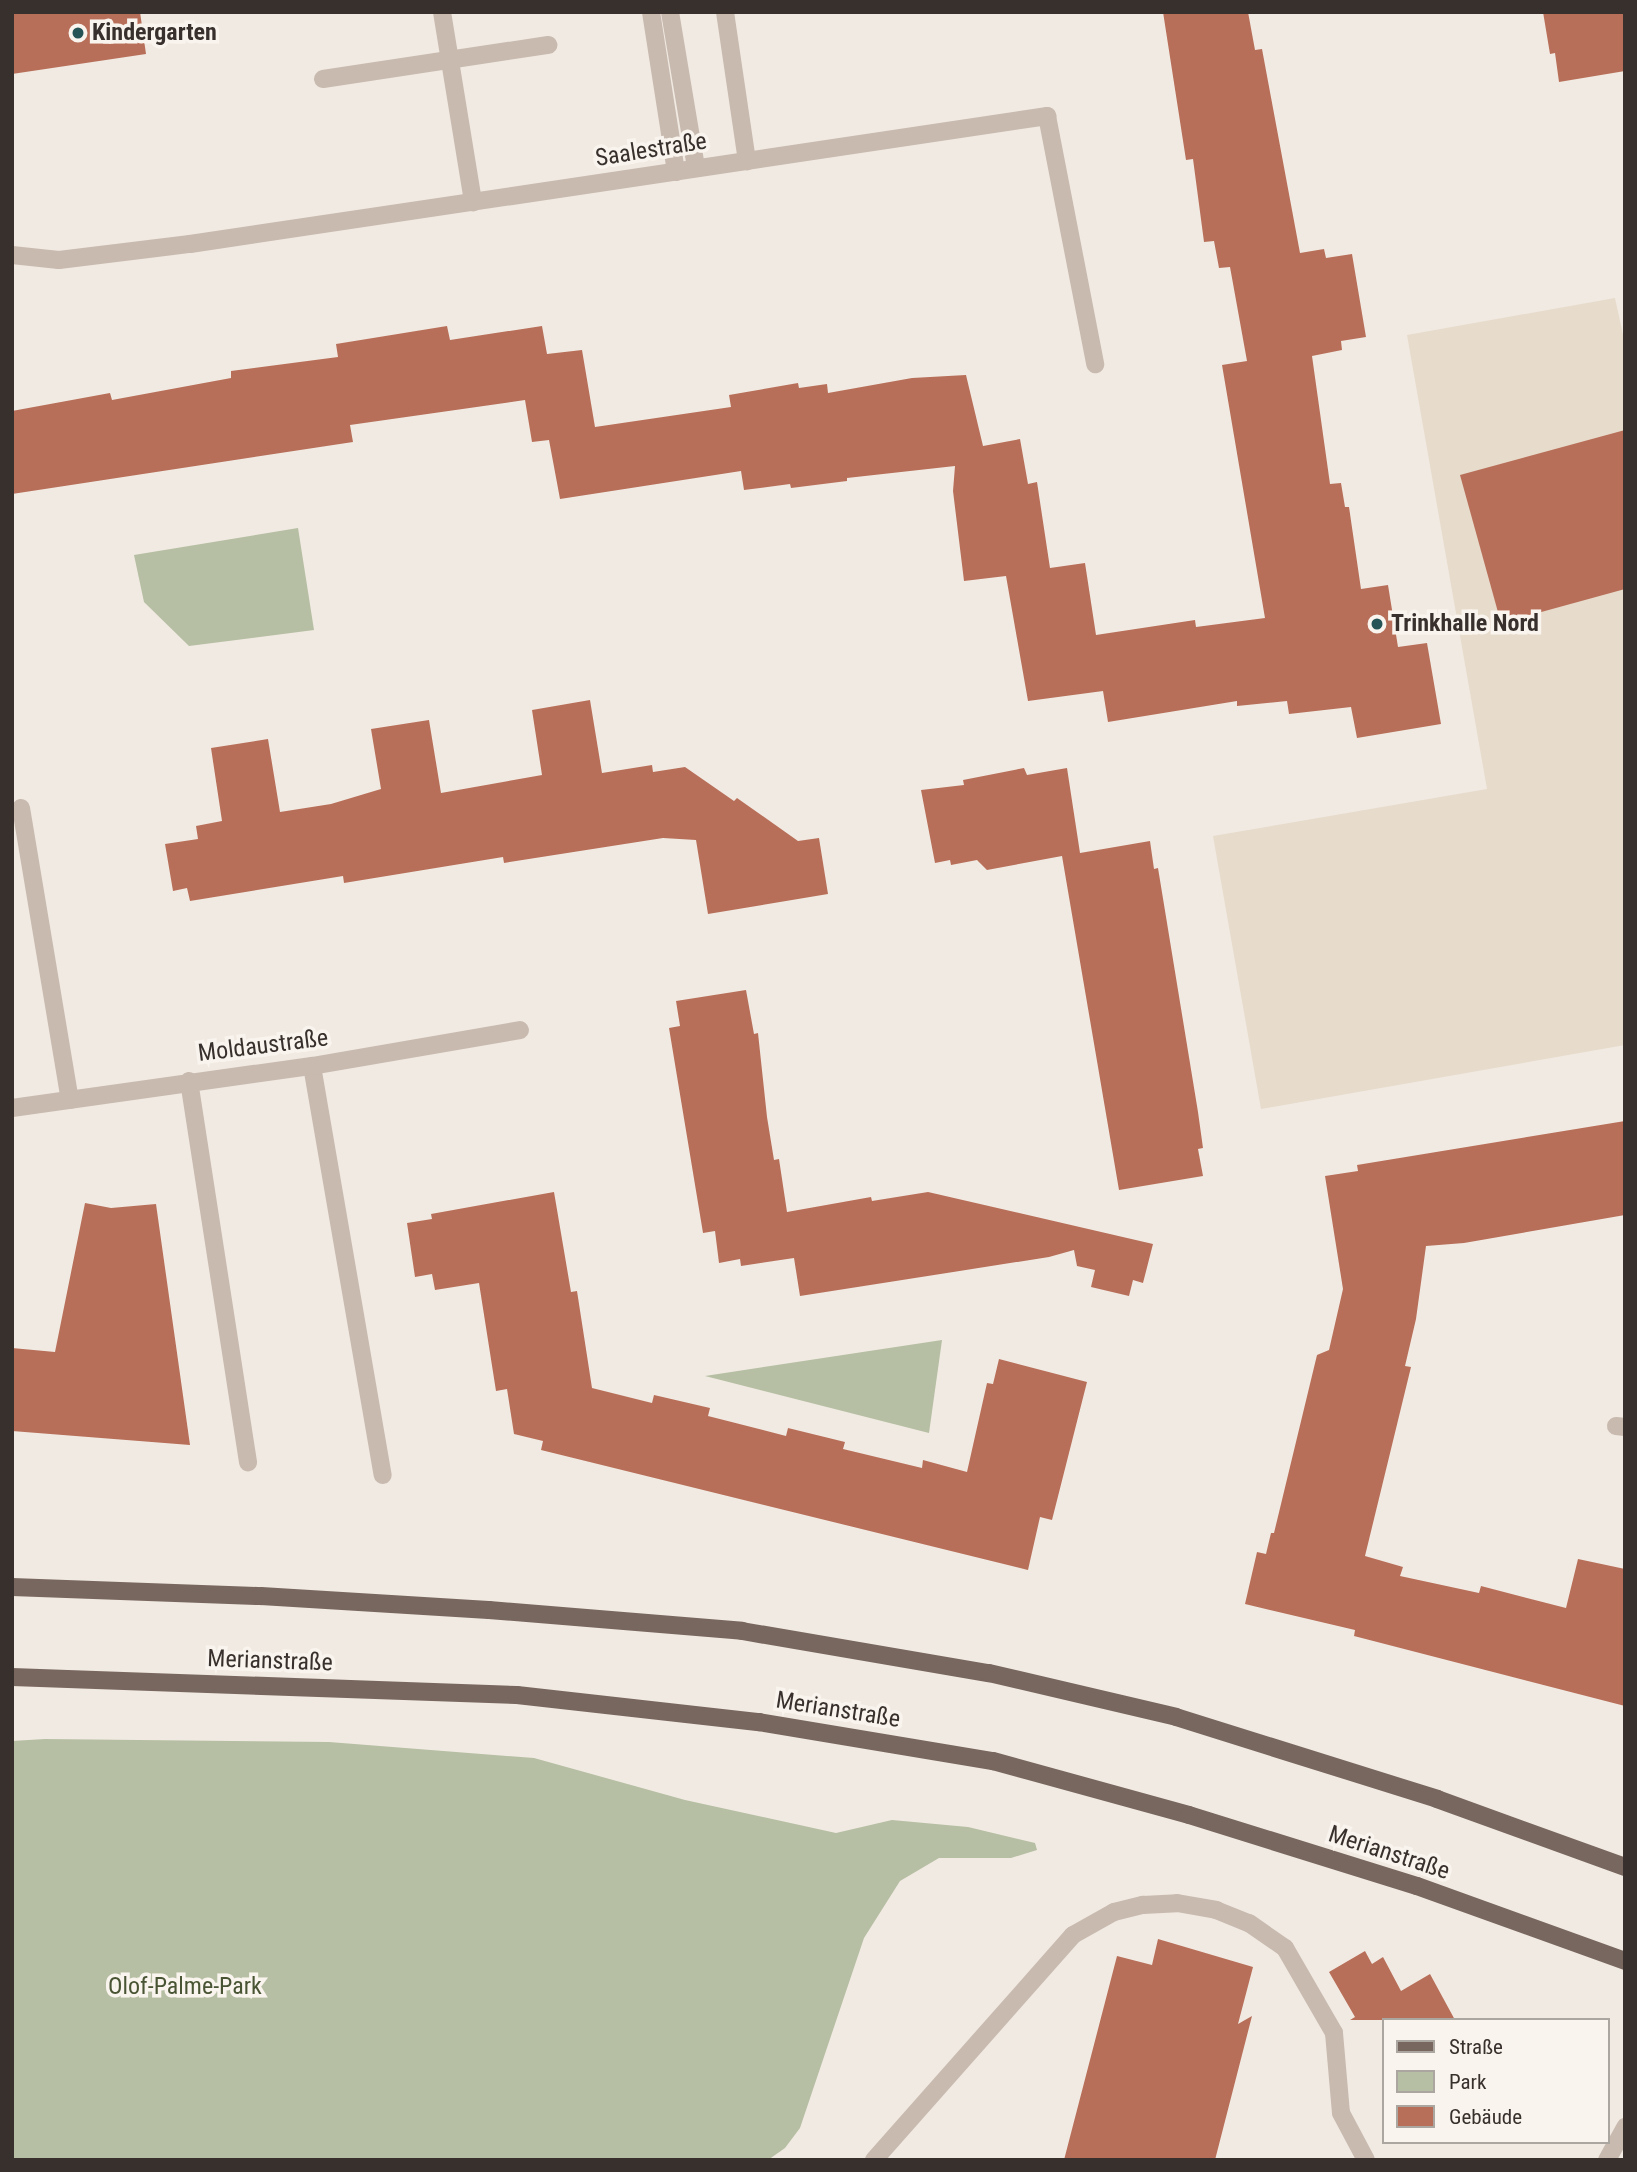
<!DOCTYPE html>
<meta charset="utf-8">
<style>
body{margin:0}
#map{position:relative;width:1637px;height:2172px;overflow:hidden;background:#f1eae2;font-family:"Roboto Condensed",sans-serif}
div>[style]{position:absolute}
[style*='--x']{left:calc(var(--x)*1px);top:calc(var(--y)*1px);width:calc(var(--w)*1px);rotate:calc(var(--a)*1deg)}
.green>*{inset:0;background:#b6bfa3}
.plaza>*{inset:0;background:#e7dbcb}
.building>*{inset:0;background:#b86f59}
.lane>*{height:18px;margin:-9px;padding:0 9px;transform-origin:9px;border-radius:9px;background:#c8baaf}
.street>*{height:18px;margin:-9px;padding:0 9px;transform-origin:9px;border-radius:9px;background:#c8baaf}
.primary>*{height:18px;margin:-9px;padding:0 9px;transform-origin:9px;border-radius:9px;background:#78675f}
.dots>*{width:19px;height:19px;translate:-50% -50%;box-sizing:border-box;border:4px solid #f9f4ee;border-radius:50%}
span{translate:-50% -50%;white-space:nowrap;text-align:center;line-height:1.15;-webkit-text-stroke:7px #f9f4ee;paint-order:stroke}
.poi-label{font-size:24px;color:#38302c;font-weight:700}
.left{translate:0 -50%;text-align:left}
.street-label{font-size:24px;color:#38302c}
.park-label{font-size:24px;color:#485433}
.frame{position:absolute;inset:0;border:14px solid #38302c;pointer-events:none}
.legend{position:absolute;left:1382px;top:2018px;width:228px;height:126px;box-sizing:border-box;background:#f9f4ee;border:2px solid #aca6a0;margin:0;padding:9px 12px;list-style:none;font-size:21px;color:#38302c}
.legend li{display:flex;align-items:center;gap:14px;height:35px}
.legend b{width:35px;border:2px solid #aca6a0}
</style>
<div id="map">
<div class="green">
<i style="clip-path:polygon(298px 528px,314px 630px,189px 646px,144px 602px,134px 555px)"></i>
<i style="clip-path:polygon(942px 1340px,929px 1433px,705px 1376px)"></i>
<i style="clip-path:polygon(45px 1739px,329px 1742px,534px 1758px,685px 1800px,836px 1833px,892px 1820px,968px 1827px,1035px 1843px,1037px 1850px,1011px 1858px,939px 1858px,900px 1881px,864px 1938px,800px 2128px,785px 2148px,768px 2160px,12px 2160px,12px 1741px)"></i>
</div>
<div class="plaza">
<i style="clip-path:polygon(1615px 298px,1625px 344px,1625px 1045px,1261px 1109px,1213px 836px,1487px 789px,1407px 335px)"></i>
</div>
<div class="building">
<i style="clip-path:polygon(12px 12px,140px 12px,146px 54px,12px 74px)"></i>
<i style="clip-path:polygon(1163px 12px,1248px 12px,1255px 50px,1262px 49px,1300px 253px,1324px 249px,1326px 258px,1352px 254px,1366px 337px,1341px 341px,1342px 350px,1312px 356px,1330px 484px,1341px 483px,1345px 507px,1349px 507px,1361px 589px,1388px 585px,1398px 647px,1427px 643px,1441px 724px,1357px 738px,1351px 707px,1289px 714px,1287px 701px,1237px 706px,1237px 701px,1108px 722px,1103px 691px,1028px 701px,1006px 576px,964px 581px,953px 491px,955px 466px,847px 478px,847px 481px,791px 488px,790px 484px,744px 490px,741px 471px,560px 499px,549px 440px,532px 442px,525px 400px,350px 425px,353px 442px,12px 494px,12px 411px,110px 393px,112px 400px,231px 378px,231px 371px,338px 357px,336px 344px,447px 326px,450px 340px,542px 326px,547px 354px,582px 350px,595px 427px,731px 407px,729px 395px,798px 383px,799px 388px,827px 384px,828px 393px,912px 378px,966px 375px,983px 446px,1020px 439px,1028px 484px,1037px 482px,1050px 568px,1085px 563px,1096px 635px,1195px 620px,1196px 627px,1265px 618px,1222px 365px,1247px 361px,1230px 267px,1219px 268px,1214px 241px,1204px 242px,1193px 159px,1186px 160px)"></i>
<i style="clip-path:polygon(1543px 12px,1625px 12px,1625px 71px,1559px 82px,1555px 53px,1550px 54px)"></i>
<i style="clip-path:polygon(1625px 430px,1625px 589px,1501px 623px,1460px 475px)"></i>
<i style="clip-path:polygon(590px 700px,602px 773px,652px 765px,653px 772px,685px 767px,734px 801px,737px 798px,798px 841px,819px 838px,828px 894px,708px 914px,696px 840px,663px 838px,504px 863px,503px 857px,344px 883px,343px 876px,190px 901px,187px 888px,173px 891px,165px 844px,198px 839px,196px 826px,222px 821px,211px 748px,268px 739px,280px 812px,331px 804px,381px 789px,371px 729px,429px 720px,441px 793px,542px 775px,532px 710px)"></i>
<i style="clip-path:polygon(1024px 768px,1027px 775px,1067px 768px,1080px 853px,1150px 841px,1154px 869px,1158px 868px,1198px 1112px,1203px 1148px,1198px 1149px,1203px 1176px,1119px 1190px,1062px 856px,987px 870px,977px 860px,951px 865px,950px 860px,935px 863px,921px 790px,964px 785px,963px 780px)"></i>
<i style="clip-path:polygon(746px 990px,754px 1034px,758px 1033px,767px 1117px,774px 1160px,779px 1159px,787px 1212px,871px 1197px,872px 1201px,928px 1192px,1153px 1244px,1143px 1283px,1133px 1280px,1129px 1296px,1091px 1287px,1095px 1270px,1077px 1266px,1074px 1250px,1049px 1257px,800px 1296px,794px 1258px,741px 1266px,740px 1259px,719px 1263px,715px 1231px,703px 1233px,669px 1028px,680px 1026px,676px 1001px)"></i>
<i style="clip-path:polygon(1625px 1121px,1625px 1215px,1464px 1243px,1426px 1246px,1416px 1319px,1405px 1366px,1411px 1367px,1365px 1556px,1403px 1567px,1400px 1576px,1479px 1593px,1481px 1586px,1566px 1608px,1578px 1559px,1625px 1569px,1625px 1706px,1354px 1636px,1355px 1630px,1245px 1604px,1257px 1552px,1266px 1554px,1271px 1533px,1274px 1533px,1317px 1355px,1329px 1350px,1343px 1289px,1325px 1176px,1358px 1171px,1357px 1165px)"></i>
<i style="clip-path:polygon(554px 1192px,571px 1292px,577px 1291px,592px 1388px,652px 1403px,654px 1395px,710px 1408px,708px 1416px,786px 1436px,788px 1428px,845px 1442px,843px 1449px,922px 1468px,923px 1460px,967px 1472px,987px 1383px,993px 1384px,999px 1359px,1087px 1382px,1052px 1520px,1040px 1517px,1028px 1570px,541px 1450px,543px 1441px,514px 1434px,507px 1389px,496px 1391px,479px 1283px,435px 1290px,432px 1274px,415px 1277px,407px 1223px,432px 1219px,431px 1214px)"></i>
<i style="clip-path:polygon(85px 1203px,111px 1208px,156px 1204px,190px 1445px,12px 1431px,12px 1348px,55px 1352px)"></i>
<i style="clip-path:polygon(1158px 1939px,1253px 1967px,1238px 2024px,1252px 2016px,1215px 2160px,1064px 2160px,1117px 1956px,1152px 1965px)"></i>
<i style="clip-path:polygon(1365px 1951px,1372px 1964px,1383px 1957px,1401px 1991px,1430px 1974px,1455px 2020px,1350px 2020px,1355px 2017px,1329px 1972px)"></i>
</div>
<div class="lane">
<i style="--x:442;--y:12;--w:193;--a:80.7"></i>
<i style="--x:651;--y:12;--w:162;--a:81.1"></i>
<i style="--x:670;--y:12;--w:158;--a:80.5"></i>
<i style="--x:725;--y:12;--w:151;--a:81.6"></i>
<i style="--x:323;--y:79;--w:228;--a:-8.6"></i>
<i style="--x:21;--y:808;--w:296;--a:80.5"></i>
<i style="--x:312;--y:1066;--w:415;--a:80.2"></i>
<i style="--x:189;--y:1081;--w:386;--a:81.2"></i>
<i style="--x:874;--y:2160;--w:300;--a:-48.5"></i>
<i style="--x:1073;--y:1935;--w:47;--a:-29.3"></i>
<i style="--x:1114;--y:1912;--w:30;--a:-14"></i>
<i style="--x:1143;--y:1905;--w:34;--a:-3"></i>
<i style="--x:1177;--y:1903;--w:40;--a:10"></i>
<i style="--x:1216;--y:1910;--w:35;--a:22"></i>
<i style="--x:1249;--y:1923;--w:44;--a:34.8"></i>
<i style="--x:1285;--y:1948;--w:98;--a:60"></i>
<i style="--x:1334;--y:2033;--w:80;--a:85"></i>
<i style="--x:1341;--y:2113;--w:53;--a:62"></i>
<i style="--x:1607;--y:2160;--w:38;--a:-61"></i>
</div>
<div class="street">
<i style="--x:12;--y:255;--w:47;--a:6.1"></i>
<i style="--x:59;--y:260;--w:132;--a:-7"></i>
<i style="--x:190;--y:244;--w:867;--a:-8.49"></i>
<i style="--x:1047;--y:116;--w:253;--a:79"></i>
<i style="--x:12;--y:1108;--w:303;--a:-8"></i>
<i style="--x:312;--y:1066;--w:211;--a:-9.8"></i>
<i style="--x:1616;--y:1426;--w:9;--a:6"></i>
</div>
<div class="primary">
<i style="--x:12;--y:1587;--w:249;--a:2.1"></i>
<i style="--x:261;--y:1596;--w:228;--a:3.5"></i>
<i style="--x:489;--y:1610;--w:254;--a:4.7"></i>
<i style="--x:742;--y:1631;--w:251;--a:9.7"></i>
<i style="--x:989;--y:1673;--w:192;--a:13.2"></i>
<i style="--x:1176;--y:1717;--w:274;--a:17.4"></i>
<i style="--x:1437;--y:1799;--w:200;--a:19.9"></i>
<i style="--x:12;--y:1677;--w:505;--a:2.04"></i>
<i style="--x:517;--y:1695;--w:244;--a:6.4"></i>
<i style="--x:759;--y:1722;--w:237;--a:9.5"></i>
<i style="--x:993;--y:1761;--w:203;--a:15.4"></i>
<i style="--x:1189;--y:1815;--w:239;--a:17.3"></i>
<i style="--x:1417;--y:1886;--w:221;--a:19.8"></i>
</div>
<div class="dots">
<i style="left:78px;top:33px;background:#265355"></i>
<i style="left:1377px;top:624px;background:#265355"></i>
</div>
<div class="poi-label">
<span class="left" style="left:92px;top:33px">Kindergarten</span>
<span class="left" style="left:1391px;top:624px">Trinkhalle Nord</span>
</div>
<div class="street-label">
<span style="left:651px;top:150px;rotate:-9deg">Saalestraße</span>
<span style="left:263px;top:1046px;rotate:-7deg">Moldaustraße</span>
<span style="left:270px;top:1661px;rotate:2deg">Merianstraße</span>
<span style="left:838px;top:1710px;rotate:9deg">Merianstraße</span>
<span style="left:1389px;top:1853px;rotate:18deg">Merianstraße</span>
</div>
<div class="park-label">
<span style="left:185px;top:1987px">Olof-Palme-Park</span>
</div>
<div class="frame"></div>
<ul class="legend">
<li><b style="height:9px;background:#78675f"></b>Straße</li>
<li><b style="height:19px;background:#b6bfa3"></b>Park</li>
<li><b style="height:19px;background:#b86f59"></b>Gebäude</li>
</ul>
</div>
